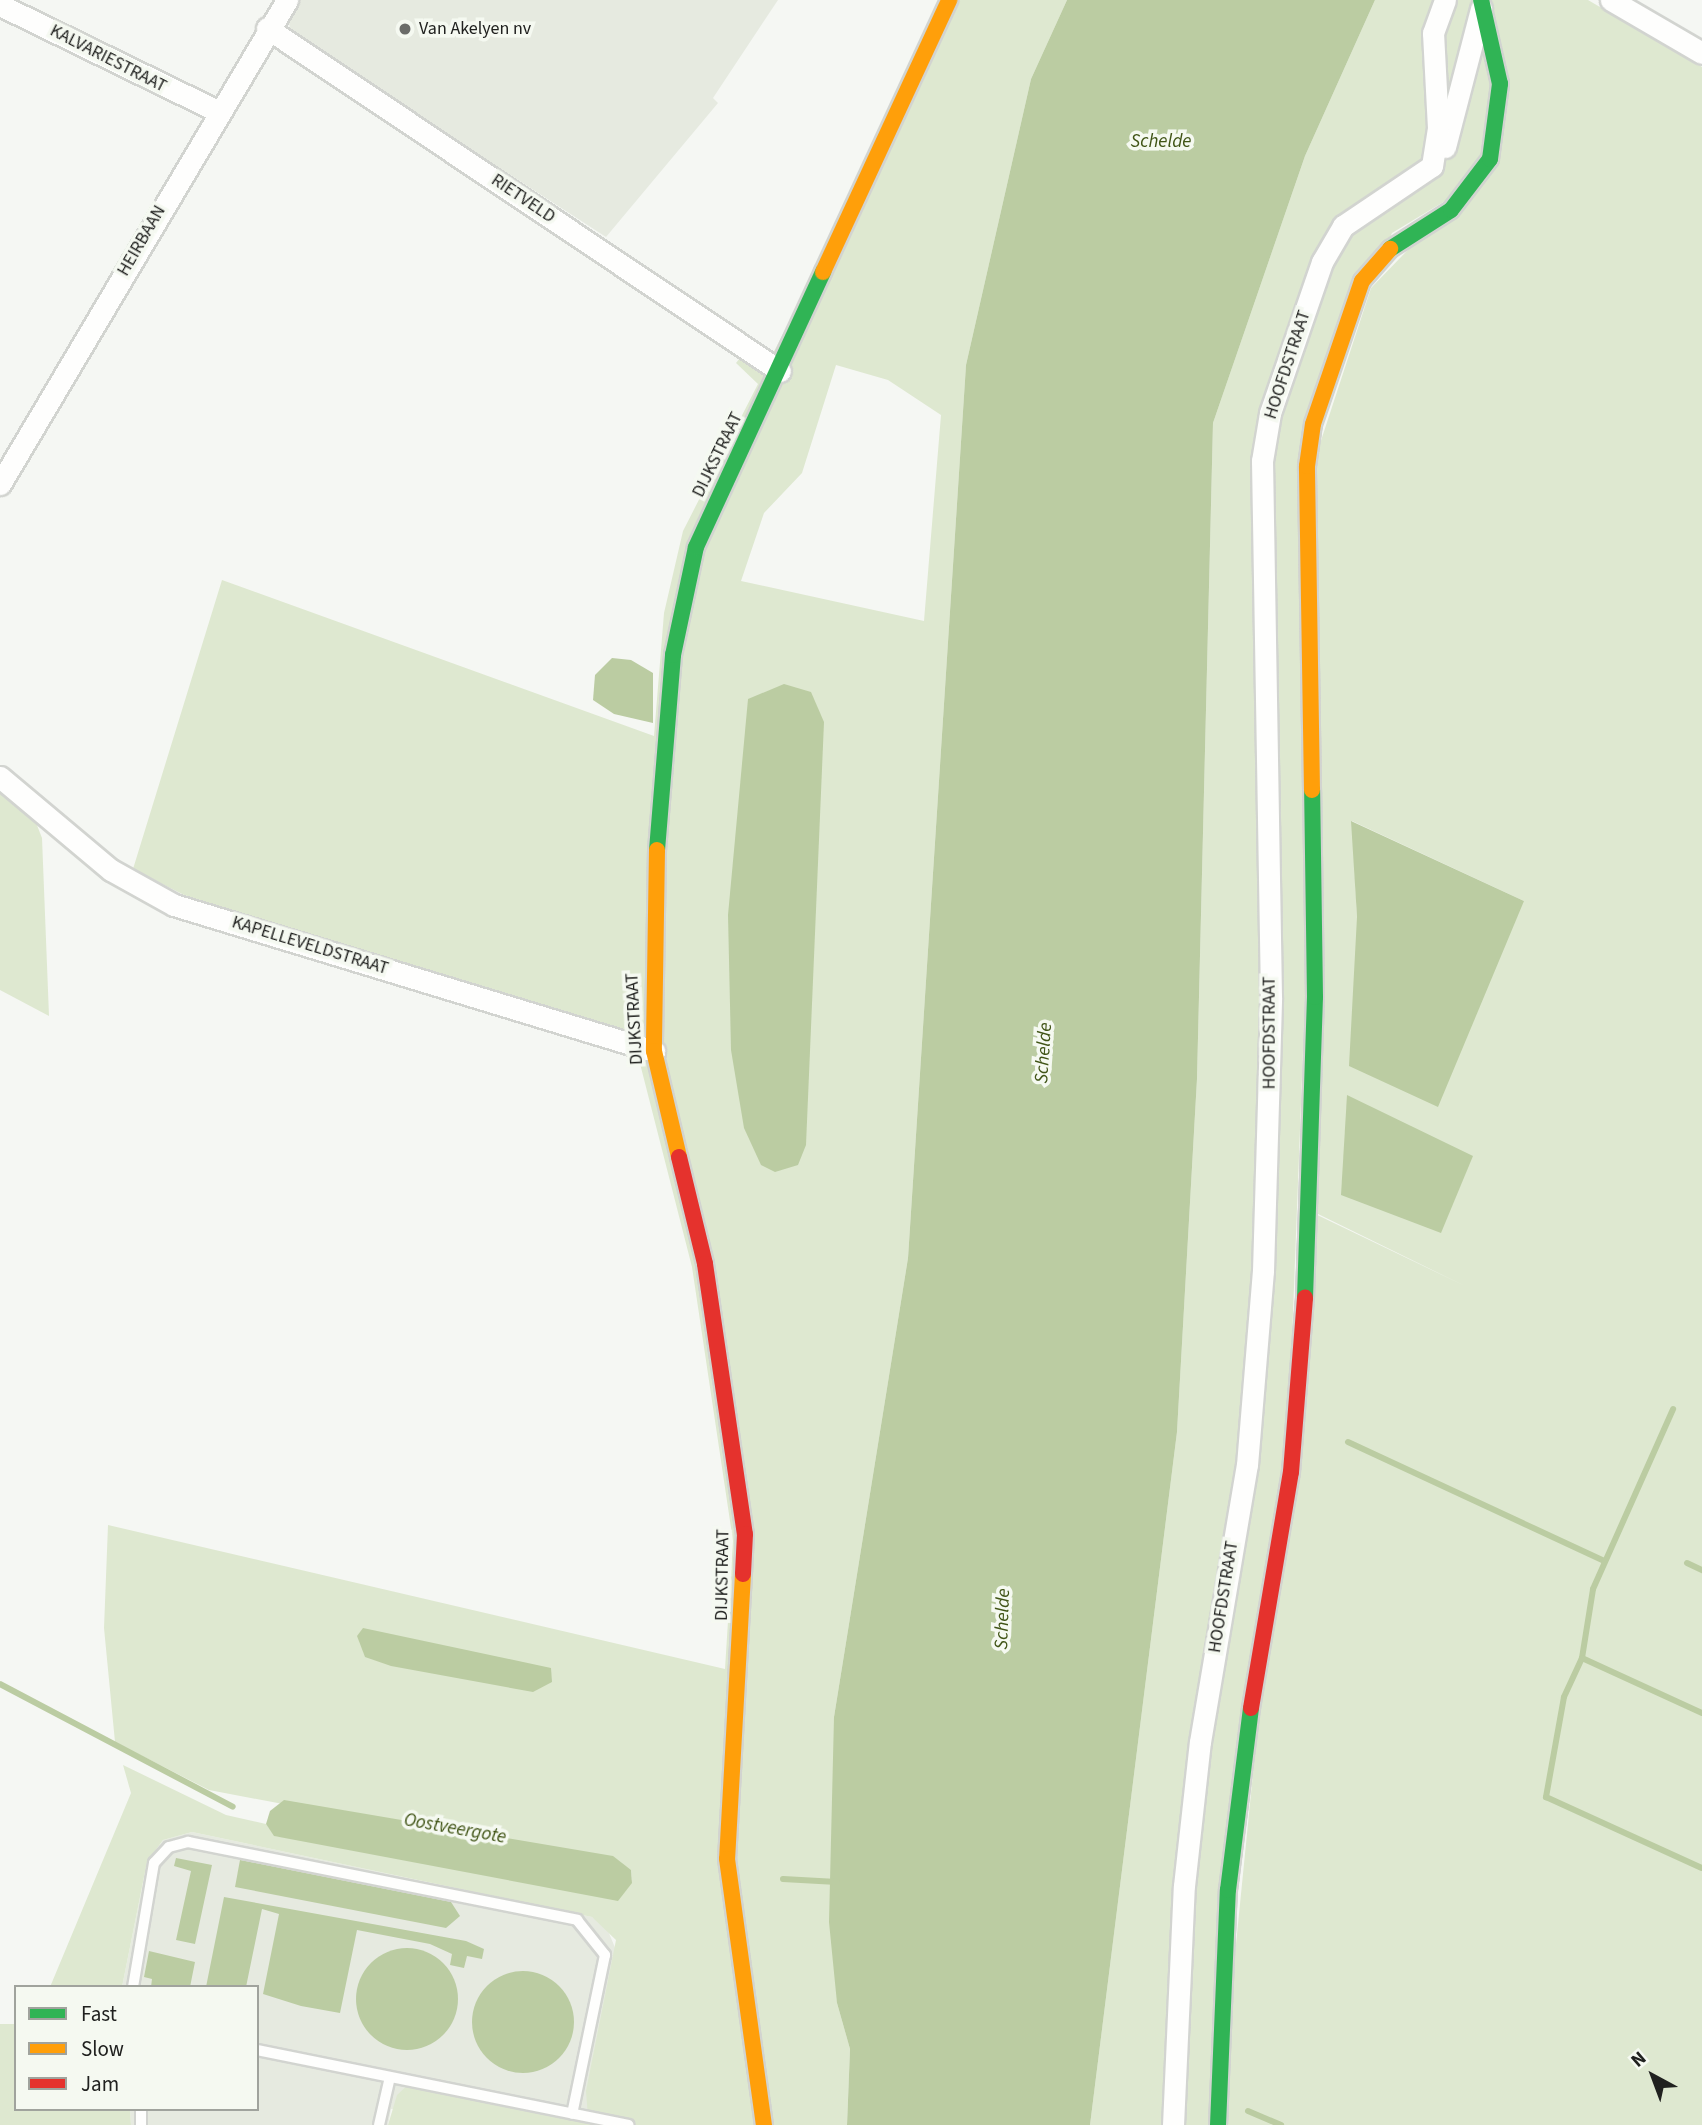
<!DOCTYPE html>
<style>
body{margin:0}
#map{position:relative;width:1702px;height:2125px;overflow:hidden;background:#f5f7f3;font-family:"Source Sans 3",sans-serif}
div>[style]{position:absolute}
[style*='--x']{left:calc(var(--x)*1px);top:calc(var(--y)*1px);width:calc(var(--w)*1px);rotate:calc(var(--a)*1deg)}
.built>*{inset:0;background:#e6eae0}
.green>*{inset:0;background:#dee8d0}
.water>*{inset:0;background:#bbcca2}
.round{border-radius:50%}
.stream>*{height:6px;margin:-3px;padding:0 3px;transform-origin:3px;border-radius:3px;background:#bbcca2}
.roads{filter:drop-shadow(2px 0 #d2d4d0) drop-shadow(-2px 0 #d2d4d0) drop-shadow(0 2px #d2d4d0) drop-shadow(0 -2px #d2d4d0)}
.lane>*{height:10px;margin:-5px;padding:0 5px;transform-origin:5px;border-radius:5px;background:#fefefd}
.street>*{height:21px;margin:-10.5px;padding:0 10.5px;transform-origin:10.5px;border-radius:10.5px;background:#fefefd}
.fast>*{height:16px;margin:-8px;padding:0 8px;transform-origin:8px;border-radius:8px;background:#30b455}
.slow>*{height:16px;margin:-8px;padding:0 8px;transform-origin:8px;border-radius:8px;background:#ff9f0a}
.jam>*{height:16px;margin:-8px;padding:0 8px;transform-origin:8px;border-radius:8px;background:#e5322d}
.dots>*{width:19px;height:19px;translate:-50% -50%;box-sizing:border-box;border:4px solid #f5f9f1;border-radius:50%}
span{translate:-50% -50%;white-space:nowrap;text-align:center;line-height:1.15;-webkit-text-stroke:7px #f5f9f1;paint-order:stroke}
.poi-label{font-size:18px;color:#20211f}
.left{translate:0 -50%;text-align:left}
.street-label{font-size:18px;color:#20211f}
.water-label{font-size:19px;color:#405416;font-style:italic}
.legend{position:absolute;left:14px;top:1985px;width:245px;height:126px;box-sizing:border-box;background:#f5f9f1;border:2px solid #a0a39d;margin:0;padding:9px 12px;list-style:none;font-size:21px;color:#20211f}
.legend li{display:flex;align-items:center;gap:14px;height:35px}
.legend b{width:35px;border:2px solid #a0a39d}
.north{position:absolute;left:1618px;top:2041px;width:70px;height:70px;-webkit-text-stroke:5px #f5f9f1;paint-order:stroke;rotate:319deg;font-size:19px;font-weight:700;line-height:28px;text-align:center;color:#20211f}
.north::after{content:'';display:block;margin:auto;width:24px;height:32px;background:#20211f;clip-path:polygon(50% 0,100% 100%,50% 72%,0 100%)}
</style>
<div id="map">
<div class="built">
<i style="clip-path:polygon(298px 0,778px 0,713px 98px,718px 103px,606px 237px,291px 33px,287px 13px)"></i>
<i style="clip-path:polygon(192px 1832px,592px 1917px,606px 1926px,616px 1950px,589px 2117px,391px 2109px,388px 2125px,131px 2125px,130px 2109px,257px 2109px,257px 1987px,122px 1987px,147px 1862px,163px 1840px)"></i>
</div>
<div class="green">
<i style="clip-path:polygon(evenodd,954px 0,1067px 0,1031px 79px,966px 365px,908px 1258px,834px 1717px,837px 2003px,850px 2049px,847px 2125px,388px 2125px,397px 2095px,412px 2081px,588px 2117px,586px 2091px,616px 1940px,592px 1917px,192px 1832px,163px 1840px,147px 1862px,122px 1987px,50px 1987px,131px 1793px,123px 1765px,226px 1815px,266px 1824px,275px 1836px,632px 1883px,631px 1870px,209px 1790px,115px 1742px,104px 1628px,108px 1525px,725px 1669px,733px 1541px,692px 1267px,636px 1048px,636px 1029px,611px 1029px,184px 895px,133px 869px,222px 580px,654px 736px,664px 613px,683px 531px,758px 384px,736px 363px,744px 353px,764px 371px,954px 0,836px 365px,888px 380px,941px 415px,924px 621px,741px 581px,764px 513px,802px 473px,836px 365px)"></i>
<i style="clip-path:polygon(1375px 0,1476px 0,1490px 85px,1480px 157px,1445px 201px,1392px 233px,1305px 421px,1305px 998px,1290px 1392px,1209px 2125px,1090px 2125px,1177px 1432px,1197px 1079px,1213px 423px,1305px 156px)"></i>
<i style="clip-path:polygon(evenodd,1487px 0,1588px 0,1702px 67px,1702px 2125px,1218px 2125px,1309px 1211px,1465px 1286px,1316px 1213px,1312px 468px,1371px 288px,1494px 161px,1487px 0,1352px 821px,1524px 901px,1357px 917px,1352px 821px)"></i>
<i style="clip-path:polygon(0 787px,33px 815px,42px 838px,49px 1016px,0 990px)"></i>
<i style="clip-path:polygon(0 2024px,16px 2024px,16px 2109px,130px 2109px,131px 2125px,0 2125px)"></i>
</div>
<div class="water">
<i style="clip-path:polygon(1067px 0,1375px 0,1305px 156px,1213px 423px,1197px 1079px,1177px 1432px,1090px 2125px,847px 2125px,850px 2049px,837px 2003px,829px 1922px,834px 1717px,908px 1258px,966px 365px,1031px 79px)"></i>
<i style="clip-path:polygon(612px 658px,631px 660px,653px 673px,653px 723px,614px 714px,593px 700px,595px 675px)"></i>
<i style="clip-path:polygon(784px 684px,811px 692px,824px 722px,806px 1145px,798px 1165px,775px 1172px,761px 1165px,744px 1128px,731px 1050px,728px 915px,748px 699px)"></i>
<i style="clip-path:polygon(1351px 821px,1524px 901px,1438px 1107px,1349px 1066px,1357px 917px)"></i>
<i style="clip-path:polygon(1347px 1095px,1473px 1156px,1441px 1233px,1341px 1195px)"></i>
<i style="clip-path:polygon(363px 1628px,551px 1668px,552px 1682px,533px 1692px,391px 1666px,365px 1657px,357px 1636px)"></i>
<i style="clip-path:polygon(284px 1800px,613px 1856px,631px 1870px,632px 1883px,618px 1901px,274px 1836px,266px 1824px,270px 1811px)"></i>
<i style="clip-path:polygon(176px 1858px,212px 1865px,195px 1944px,176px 1940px,191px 1871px,174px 1866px)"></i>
<i style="clip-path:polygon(240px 1860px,451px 1902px,460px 1916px,446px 1928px,235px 1887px)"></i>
<i style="clip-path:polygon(224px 1897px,466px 1941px,484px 1949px,482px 1959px,467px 1956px,464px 1968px,450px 1965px,452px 1954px,430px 1944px,357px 1930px,340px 2013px,301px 2006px,263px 1994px,279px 1914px,262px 1909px,246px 1987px,206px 1987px)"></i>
<i class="round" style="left:356px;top:1948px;width:102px;height:102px"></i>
<i style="clip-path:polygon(149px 1951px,195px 1962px,190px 1987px,151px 1987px,152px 1979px,144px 1977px)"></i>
<i class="round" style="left:472px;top:1971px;width:102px;height:102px"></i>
</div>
<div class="stream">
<i style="--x:1348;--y:1442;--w:282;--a:24.9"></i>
<i style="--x:1687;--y:1563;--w:17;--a:25"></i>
<i style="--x:1582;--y:1658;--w:70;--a:-80.9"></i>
<i style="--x:1593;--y:1589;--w:197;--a:-66"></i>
<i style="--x:0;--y:1684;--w:263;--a:27.8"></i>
<i style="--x:1702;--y:1713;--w:132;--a:-155.4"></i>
<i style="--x:1582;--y:1658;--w:43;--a:114.8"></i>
<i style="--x:1564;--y:1697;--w:102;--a:100.2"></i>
<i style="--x:1546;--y:1797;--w:171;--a:24.5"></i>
<i style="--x:783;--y:1879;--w:54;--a:3.2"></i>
<i style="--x:1248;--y:2111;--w:36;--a:23"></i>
</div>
<div class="roads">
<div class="lane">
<i style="--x:133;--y:1987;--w:126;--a:-80.4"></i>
<i style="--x:154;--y:1863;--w:22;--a:-47"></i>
<i style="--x:169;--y:1847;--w:20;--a:-15"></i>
<i style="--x:188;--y:1842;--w:397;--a:11.3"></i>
<i style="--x:577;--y:1920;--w:45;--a:51.3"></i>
<i style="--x:605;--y:1955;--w:162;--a:101.7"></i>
<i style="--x:257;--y:2050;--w:379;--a:11.4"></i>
<i style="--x:141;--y:2109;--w:16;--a:90"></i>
<i style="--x:379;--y:2125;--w:49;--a:-77.1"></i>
</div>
<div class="street">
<i style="--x:1611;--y:0;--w:105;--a:30.2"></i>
<i style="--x:0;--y:5;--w:242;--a:26"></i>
<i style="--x:267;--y:28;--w:617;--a:33.77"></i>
<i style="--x:1445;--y:147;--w:143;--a:-75.4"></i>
<i style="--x:0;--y:484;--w:563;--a:-59.33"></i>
<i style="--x:0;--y:777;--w:145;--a:40"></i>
<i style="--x:111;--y:870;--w:72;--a:29.1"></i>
<i style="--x:174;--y:905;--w:502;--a:16.92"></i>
<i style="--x:1173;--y:2125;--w:239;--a:-87.4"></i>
<i style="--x:1184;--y:1886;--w:145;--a:-83.7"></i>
<i style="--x:1200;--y:1742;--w:281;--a:-80.4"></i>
<i style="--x:1247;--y:1465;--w:195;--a:-85.3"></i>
<i style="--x:1263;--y:1271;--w:274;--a:-88.3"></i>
<i style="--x:1271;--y:997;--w:536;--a:-90.96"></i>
<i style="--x:1262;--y:461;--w:49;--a:-80.5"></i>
<i style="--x:1270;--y:413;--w:160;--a:-71"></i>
<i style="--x:1322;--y:262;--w:42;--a:-59.7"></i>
<i style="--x:1343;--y:226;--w:107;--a:-34"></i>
<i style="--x:1432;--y:166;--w:38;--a:-81"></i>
<i style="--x:1438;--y:128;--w:95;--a:-93"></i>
<i style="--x:1433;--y:33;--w:35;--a:-70"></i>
</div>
<div class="fast">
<i style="--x:1390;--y:249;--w:72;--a:-32.6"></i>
<i style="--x:1451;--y:210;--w:64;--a:-52.6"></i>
<i style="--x:1490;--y:159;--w:76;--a:-82.4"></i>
<i style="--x:1500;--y:84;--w:86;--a:-102.7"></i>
<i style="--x:657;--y:850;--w:196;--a:-85.3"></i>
<i style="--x:673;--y:655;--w:110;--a:-78"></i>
<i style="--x:696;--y:547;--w:303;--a:-65.2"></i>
<i style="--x:1305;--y:1298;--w:301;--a:-88.1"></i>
<i style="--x:1315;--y:997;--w:207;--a:-90.8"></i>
<i style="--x:1218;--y:2125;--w:235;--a:-87.6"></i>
<i style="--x:1228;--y:1890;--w:183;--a:-82.8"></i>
</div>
<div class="slow">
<i style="--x:823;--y:272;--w:300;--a:-65.1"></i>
<i style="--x:1312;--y:790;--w:324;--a:-90.9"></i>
<i style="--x:1307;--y:466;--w:42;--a:-81.9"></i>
<i style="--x:1313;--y:424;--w:151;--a:-71.1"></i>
<i style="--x:1362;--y:281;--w:43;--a:-48.8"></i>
<i style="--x:657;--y:850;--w:201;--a:90.9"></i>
<i style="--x:654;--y:1051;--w:109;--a:76.7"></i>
<i style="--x:743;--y:1574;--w:285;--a:93.2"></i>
<i style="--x:727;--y:1859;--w:269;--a:82.1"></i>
</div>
<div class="jam">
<i style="--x:679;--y:1157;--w:110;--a:76.3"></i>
<i style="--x:705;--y:1264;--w:273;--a:81.6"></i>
<i style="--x:745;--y:1534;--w:40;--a:92.9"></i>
<i style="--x:1251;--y:1708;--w:239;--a:-80.4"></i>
<i style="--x:1291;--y:1472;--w:175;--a:-85.4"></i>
</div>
</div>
<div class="dots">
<i style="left:405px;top:29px;background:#6b6c69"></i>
</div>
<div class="poi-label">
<span class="left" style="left:419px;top:29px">Van Akelyen nv</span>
</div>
<div class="street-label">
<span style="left:108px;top:59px;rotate:27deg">KALVARIESTRAAT</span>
<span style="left:523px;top:199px;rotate:34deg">RIETVELD</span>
<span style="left:142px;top:241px;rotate:-60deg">HEIRBAAN</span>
<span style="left:1288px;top:365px;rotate:-72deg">HOOFDSTRAAT</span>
<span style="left:718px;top:455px;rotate:-64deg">DIJKSTRAAT</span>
<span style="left:310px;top:946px;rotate:17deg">KAPELLEVELDSTRAAT</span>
<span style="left:635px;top:1019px;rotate:-93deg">DIJKSTRAAT</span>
<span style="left:1270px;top:1033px;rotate:-90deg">HOOFDSTRAAT</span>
<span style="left:723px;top:1575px;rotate:-89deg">DIJKSTRAAT</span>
<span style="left:1224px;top:1597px;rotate:-81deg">HOOFDSTRAAT</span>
</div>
<div class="water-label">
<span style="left:1161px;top:142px">Schelde</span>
<span style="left:1044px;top:1053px;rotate:-86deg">Schelde</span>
<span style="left:1003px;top:1619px;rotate:-88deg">Schelde</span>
<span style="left:455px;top:1829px;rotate:10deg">Oostveergote</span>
</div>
<ul class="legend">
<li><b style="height:9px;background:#30b455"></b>Fast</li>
<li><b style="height:9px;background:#ff9f0a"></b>Slow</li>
<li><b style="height:9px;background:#e5322d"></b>Jam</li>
</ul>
<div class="north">N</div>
</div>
